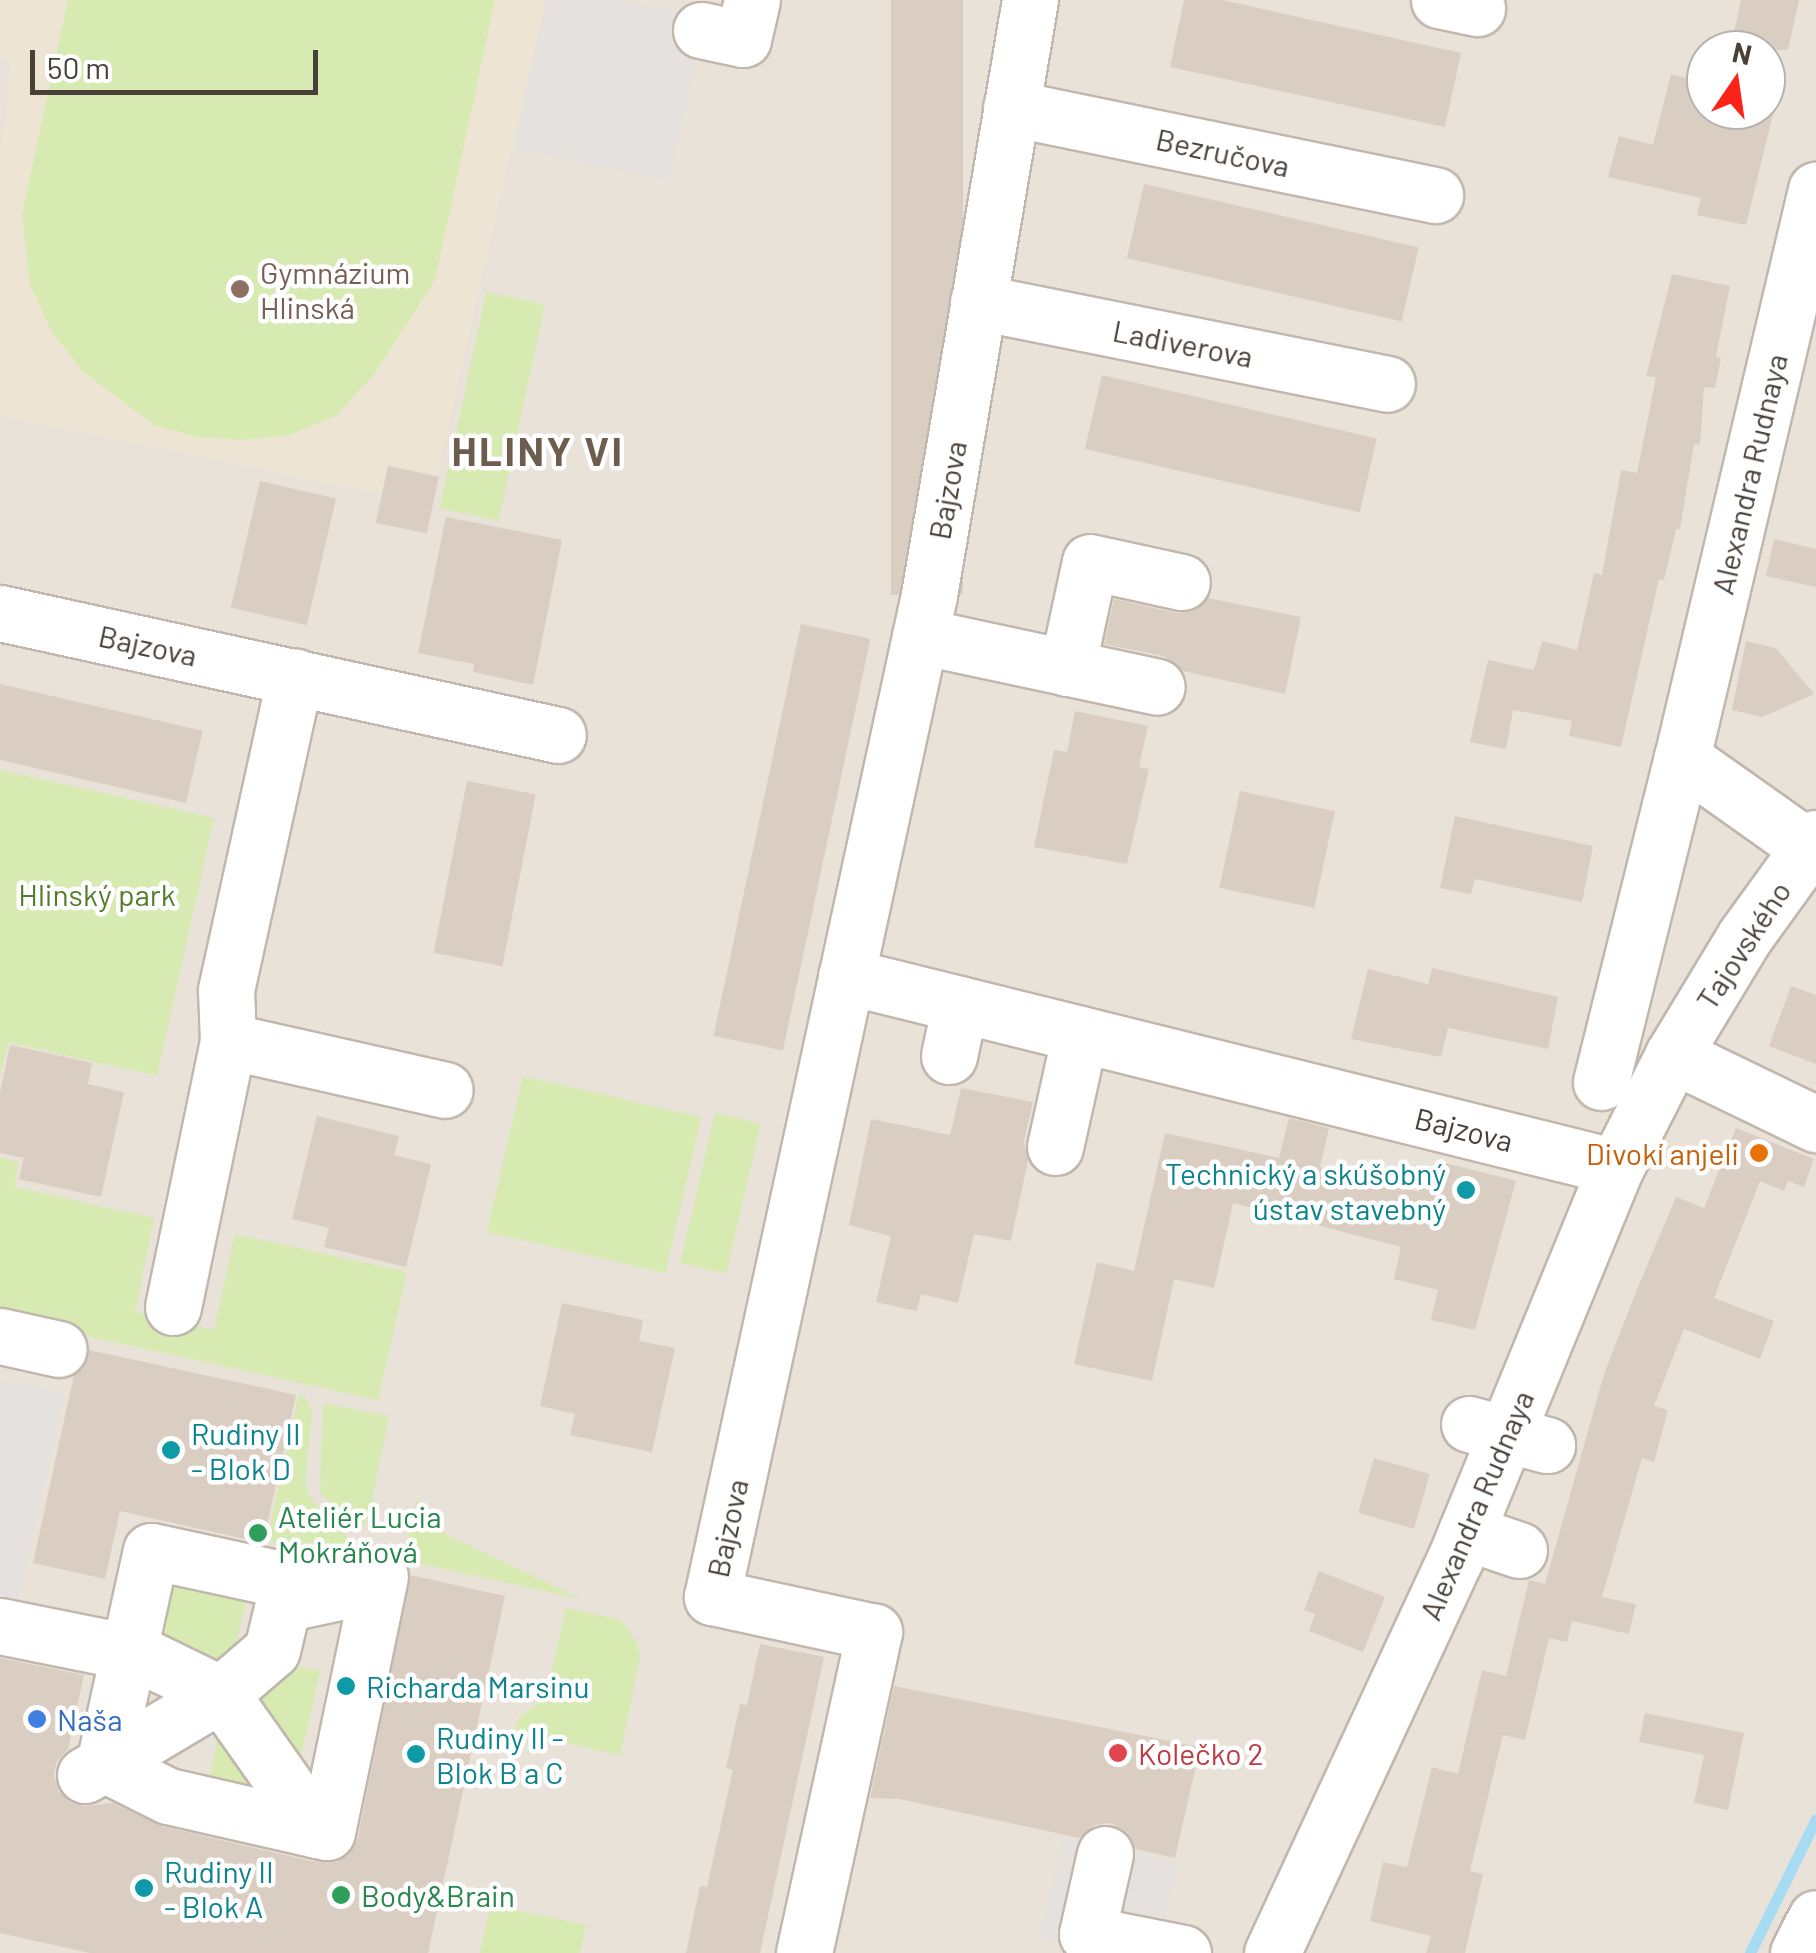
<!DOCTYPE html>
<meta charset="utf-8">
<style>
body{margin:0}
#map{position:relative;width:1816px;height:1953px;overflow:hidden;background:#f5f0ea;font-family:Barlow,sans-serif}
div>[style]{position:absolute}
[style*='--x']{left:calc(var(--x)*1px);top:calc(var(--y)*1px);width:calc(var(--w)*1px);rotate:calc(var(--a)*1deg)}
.residential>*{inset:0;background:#e9e2d8}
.education>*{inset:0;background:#eee4d4}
.green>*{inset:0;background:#d6eab2;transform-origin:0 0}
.parking>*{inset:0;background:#e4e1de}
.stream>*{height:11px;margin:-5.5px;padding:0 5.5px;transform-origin:5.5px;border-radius:5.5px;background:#a6dbf2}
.building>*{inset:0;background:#dacec2;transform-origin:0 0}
.roads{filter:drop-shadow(2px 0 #c1b7ac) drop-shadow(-2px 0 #c1b7ac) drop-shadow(0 2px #c1b7ac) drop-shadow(0 -2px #c1b7ac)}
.minor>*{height:55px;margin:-27.5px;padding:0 27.5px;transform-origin:27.5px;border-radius:27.5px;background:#fff}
.dots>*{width:28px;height:28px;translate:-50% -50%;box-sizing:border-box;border:5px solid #fff;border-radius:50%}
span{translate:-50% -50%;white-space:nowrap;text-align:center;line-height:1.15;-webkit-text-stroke:9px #fff;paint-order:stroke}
.street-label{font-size:30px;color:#494038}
.education-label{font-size:30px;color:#785e54}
.left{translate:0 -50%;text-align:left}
.park-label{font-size:30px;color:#527d29}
.food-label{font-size:30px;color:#c56008}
.right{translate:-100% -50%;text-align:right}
.culture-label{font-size:30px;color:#0d838f}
.leisure-label{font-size:30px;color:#27864d}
.shop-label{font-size:30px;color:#366cbe}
.health-label{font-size:30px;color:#be3a42}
.district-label{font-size:40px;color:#6c5d4e;font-weight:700;letter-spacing:2.5px}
.north{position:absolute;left:1686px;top:30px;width:100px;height:100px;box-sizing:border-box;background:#fff;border:2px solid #b6b3af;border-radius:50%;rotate:13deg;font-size:28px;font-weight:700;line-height:40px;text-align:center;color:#494038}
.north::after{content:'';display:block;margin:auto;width:35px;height:45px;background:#fd2319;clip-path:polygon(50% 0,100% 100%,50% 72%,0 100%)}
.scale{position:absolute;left:30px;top:50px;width:288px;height:45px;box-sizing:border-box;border:5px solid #494038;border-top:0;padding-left:12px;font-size:30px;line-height:35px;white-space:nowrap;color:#494038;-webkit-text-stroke:8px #fff;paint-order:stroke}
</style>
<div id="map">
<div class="residential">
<i style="clip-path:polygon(evenodd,0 0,1816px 0,1816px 1953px,0 1953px,0 0,1706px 50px,1766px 50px,1766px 110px,1706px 110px,1706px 50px)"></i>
</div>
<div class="education">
<i style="clip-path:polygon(0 0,545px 0,437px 475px,388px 464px,381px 493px,0 415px,0 164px,12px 59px,0 56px)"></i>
</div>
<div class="green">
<i style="clip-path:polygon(68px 0,495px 0,435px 280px,373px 376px,336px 416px,289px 435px,243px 440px,198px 437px,154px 425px,81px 370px,51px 330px,30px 284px,22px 214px)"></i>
<i style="left:486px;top:292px;width:60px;height:221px;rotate:12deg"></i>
<i style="clip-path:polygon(0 770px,214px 818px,157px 1076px,8px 1042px,0 1077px)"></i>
<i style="left:523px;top:1076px;width:183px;height:160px;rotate:13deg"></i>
<i style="left:715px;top:1113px;width:47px;height:154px;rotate:13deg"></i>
<i style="clip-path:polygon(0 1157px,18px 1162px,15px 1187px,154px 1218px,135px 1312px,214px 1330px,235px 1234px,407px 1272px,378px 1400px,0 1317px)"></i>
<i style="clip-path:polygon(299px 1394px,306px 1398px,312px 1412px,305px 1480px,309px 1496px,359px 1550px,358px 1560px,267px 1541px)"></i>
<i style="clip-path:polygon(323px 1403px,389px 1416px,368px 1519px,361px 1527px,352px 1525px,320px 1492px)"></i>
<i style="clip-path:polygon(417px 1499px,423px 1515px,447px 1535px,581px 1599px,403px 1560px)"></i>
<i style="left:164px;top:1577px;width:85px;height:73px;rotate:13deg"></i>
<i style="clip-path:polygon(566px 1608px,621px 1620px,637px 1643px,640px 1657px,620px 1755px,515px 1732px,518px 1719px,546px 1697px)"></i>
<i style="clip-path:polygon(286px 1664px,320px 1671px,294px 1787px,234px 1698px)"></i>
<i style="clip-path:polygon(223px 1710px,284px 1797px,209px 1780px)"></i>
<i style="clip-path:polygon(490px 1905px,586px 1925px,580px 1953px,480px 1953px)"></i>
</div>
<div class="parking">
<i style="clip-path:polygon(548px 0,618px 0,704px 19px,668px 180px,515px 148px)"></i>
<i style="clip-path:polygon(0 1380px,63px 1394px,13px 1621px,0 1618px)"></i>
<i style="clip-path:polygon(1063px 1837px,1177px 1862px,1157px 1953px,1114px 1953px,1041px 1937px)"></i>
</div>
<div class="stream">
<i style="--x:1750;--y:1953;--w:149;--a:-63.8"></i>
</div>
<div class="building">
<i style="left:891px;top:0;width:72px;height:595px"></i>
<i style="clip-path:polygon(1184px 0,1222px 0,1461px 53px,1445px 127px,1170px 67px)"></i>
<i style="clip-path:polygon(1741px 0,1799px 0,1788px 50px,1730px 50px)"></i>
<i style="clip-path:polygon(1671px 74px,1706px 83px,1706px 110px,1774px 110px,1746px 225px,1697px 215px,1701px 198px,1608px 177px,1619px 136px,1653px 145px)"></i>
<i style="left:1144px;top:184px;width:282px;height:76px;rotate:13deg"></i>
<i style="clip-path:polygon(1672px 274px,1730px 286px,1716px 357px,1721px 358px,1715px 388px,1704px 387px,1700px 445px,1694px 444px,1680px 529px,1676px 529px,1664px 580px,1659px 579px,1621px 747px,1569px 736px,1572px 721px,1513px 710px,1506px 749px,1470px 742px,1488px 660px,1534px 670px,1542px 641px,1577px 650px,1594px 573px,1602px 575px,1621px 470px,1637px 473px,1656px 377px,1646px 376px)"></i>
<i style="left:1102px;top:375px;width:282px;height:76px;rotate:13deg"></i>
<i style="left:388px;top:466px;width:52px;height:58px;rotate:12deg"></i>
<i style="left:260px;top:481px;width:78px;height:130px;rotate:13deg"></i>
<i style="clip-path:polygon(446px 517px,562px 540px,533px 685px,473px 672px,474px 664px,418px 653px)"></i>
<i style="clip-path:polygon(1774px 539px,1816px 549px,1816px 587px,1766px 576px)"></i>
<i style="clip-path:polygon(1208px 598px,1301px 617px,1285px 694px,1183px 671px,1164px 656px,1104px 644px,1114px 599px,1176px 613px,1192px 611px)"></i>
<i style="left:801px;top:624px;width:71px;height:421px;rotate:12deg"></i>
<i style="clip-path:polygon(1746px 641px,1776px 648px,1814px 694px,1762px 717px,1732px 710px)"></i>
<i style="left:0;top:684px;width:208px;height:74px;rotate:13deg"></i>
<i style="clip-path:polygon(1075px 711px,1148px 726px,1139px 767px,1149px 769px,1127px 864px,1034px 847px,1054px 750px,1067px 752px)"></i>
<i style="left:467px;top:781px;width:70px;height:175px;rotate:11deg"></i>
<i style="left:1240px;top:791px;width:97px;height:99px;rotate:12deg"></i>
<i style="clip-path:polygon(1455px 816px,1593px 846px,1582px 902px,1475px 879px,1471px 894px,1440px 888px)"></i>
<i style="clip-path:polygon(1432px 968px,1558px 997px,1548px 1049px,1448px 1028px,1441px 1057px,1351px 1039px,1368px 969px,1428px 984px)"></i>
<i style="clip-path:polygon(1791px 986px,1816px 995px,1816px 1064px,1769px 1046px)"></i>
<i style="clip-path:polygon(10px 1045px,92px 1063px,88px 1084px,124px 1092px,101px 1197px,19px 1179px,24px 1158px,0 1153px,0 1093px)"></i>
<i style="clip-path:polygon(961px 1088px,1033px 1102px,1024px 1141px,1028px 1160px,1011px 1241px,974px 1234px,958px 1303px,921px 1294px,917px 1311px,876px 1302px,891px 1236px,849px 1225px,871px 1119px,950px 1135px)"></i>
<i style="clip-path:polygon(317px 1116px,399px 1136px,394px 1155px,431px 1164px,406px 1267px,324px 1247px,329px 1228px,292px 1219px)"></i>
<i style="clip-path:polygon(1289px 1118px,1329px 1128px,1320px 1167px,1419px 1192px,1425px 1171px,1439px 1175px,1442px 1162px,1516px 1181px,1475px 1330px,1431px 1320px,1438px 1290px,1394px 1279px,1401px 1247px,1233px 1203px,1214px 1288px,1174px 1279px,1152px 1381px,1074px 1364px,1097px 1262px,1134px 1271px,1165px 1133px,1279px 1158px)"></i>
<i style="clip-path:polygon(1736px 1128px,1814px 1159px,1804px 1187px,1788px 1181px,1784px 1191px,1760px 1181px,1714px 1298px,1774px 1321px,1760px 1359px,1684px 1329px,1654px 1406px,1668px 1410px,1654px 1462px,1642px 1458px,1602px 1597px,1636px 1604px,1629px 1634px,1572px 1621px,1567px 1642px,1549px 1638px,1525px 1740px,1503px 1735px,1470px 1871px,1483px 1874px,1465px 1953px,1426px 1953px,1431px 1936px,1370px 1921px,1383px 1862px,1407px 1867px,1432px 1767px,1458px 1774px,1482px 1670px,1506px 1676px,1529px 1580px,1545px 1584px,1604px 1374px,1638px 1287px,1676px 1197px,1704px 1208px)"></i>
<i style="clip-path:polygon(562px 1303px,643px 1320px,639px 1341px,675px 1348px,652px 1452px,570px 1435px,575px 1414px,540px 1406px)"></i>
<i style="clip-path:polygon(89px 1350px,296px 1395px,263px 1543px,120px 1511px,105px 1579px,33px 1563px,74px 1375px,83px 1369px)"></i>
<i style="left:1374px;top:1458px;width:58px;height:57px;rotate:16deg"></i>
<i style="clip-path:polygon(1319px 1571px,1385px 1597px,1363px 1652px,1309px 1631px,1315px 1614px,1304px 1610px)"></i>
<i style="clip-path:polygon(410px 1575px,505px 1596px,428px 1953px,90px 1953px,0 1933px,0 1658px,84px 1675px,68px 1749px,57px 1761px,54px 1774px,58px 1790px,69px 1802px,84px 1806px,113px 1803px,161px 1826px,311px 1861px,336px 1862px,350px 1853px,358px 1838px)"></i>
<i style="clip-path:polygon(760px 1644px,824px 1657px,760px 1953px,686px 1953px,700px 1886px,707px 1887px,733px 1770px,726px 1768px,740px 1704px,747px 1705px)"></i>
<i style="clip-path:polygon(894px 1686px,1200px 1747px,1175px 1858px,1135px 1849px,1127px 1832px,1111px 1823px,1095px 1825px,1079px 1838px,899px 1799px,870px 1798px)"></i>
<i style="clip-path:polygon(1645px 1713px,1744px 1733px,1728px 1810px,1694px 1803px,1704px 1755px,1639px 1742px)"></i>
</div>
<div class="roads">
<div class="minor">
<i style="--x:1439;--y:0;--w:39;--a:12"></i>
<i style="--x:701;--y:30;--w:43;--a:12.1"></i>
<i style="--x:743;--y:39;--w:40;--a:-77"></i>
<i style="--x:1011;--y:108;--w:433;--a:11.6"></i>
<i style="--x:978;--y:302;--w:417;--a:11.3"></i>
<i style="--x:0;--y:613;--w:571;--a:12.33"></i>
<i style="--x:920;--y:636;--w:242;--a:12.1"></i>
<i style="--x:1067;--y:668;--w:108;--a:-77.8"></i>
<i style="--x:1090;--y:562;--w:94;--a:12.3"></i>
<i style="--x:1809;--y:848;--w:156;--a:-144.7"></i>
<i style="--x:1682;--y:758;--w:584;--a:-76.73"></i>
<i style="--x:846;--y:976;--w:793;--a:13.93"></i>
<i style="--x:228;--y:1041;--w:222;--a:12.7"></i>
<i style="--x:1673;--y:1055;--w:159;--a:25.8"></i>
<i style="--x:949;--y:1056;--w:53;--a:-78.1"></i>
<i style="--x:1601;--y:1082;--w:334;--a:-76"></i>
<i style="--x:1055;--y:1147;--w:116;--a:-77.5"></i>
<i style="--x:173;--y:1307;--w:272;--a:-78.3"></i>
<i style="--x:228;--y:1041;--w:51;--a:-92.2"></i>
<i style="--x:226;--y:990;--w:321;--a:-77.6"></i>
<i style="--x:0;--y:1336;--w:60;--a:12.4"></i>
<i style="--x:1469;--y:1424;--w:81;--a:15.1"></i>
<i style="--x:1466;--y:1532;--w:56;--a:18.8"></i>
<i style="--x:0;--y:1626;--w:142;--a:11.4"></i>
<i style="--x:139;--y:1654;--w:91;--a:26"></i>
<i style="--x:221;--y:1694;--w:166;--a:54.8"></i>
<i style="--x:317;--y:1830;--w:10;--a:11"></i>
<i style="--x:327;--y:1832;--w:261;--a:-78.3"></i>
<i style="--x:85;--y:1775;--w:158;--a:-30.8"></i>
<i style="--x:221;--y:1694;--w:67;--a:-40.8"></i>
<i style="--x:272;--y:1650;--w:47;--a:-76.6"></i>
<i style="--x:283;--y:1604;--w:61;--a:-12.2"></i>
<i style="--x:317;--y:1830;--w:153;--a:-167.1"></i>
<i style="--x:168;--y:1796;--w:72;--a:-153.4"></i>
<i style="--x:104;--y:1764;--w:218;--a:-77.6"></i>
<i style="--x:151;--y:1551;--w:194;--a:12.2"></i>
<i style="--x:1105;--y:1854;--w:82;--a:102.7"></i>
<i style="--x:1087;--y:1934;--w:98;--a:11.2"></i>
<i style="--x:804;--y:1953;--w:329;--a:-77.7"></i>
<i style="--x:874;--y:1632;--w:166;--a:-167.8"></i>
<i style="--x:712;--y:1597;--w:1025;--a:-77.78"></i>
<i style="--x:929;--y:595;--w:604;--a:-80.37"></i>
<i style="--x:1272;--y:1953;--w:434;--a:-65.1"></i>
<i style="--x:1455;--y:1559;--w:424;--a:-67.7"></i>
<i style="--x:1616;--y:1167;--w:126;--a:-63"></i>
<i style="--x:1673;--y:1055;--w:139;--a:-58.8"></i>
<i style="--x:1745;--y:936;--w:121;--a:-54.1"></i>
<i style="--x:1798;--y:1953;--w:39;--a:-63"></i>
</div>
</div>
<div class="dots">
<i style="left:240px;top:289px;background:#8d6e63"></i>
<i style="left:1759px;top:1153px;background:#e8710a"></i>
<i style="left:1466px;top:1190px;background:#0f9aa8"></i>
<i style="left:171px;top:1450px;background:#0f9aa8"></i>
<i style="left:258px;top:1533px;background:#2e9e5b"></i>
<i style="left:346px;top:1686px;background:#0f9aa8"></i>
<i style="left:37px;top:1719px;background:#3f7fe0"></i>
<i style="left:1118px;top:1753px;background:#e0444e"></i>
<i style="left:416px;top:1754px;background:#0f9aa8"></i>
<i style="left:144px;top:1888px;background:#0f9aa8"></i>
<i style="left:341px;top:1895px;background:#2e9e5b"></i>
</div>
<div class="street-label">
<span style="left:1223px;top:152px;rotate:12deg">Bezručova</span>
<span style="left:1183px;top:343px;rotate:11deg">Ladiverova</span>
<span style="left:1749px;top:474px;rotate:-77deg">Alexandra Rudnaya</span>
<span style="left:947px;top:490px;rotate:-80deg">Bajzova</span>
<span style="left:148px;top:645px;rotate:12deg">Bajzova</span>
<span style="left:1743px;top:945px;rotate:-57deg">Tajovského</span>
<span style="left:1464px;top:1129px;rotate:14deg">Bajzova</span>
<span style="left:1476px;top:1505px;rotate:-67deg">Alexandra Rudnaya</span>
<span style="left:727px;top:1528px;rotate:-78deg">Bajzova</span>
</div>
<div class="education-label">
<span class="left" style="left:260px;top:289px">Gymnázium<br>Hlinská</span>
</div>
<div class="park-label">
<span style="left:97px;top:894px">Hlinský park</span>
</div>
<div class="food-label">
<span class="right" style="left:1739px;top:1153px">Divokí anjeli</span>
</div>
<div class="culture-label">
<span class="right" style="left:1446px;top:1190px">Technický a skúšobný<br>ústav stavebný</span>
<span class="left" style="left:191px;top:1450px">Rudiny II<br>- Blok D</span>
<span class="left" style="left:366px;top:1686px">Richarda Marsinu</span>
<span class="left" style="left:436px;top:1754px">Rudiny II -<br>Blok B a C</span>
<span class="left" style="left:164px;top:1888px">Rudiny II<br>- Blok A</span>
</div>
<div class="leisure-label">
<span class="left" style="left:278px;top:1533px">Ateliér Lucia<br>Mokráňová</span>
<span class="left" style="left:361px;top:1895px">Body&amp;Brain</span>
</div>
<div class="shop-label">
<span class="left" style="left:57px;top:1719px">Naša</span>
</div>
<div class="health-label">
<span class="left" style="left:1138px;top:1753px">Kolečko 2</span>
</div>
<div class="district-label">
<span style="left:538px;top:450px">HLINY VI</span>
</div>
<div class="north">N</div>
<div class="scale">50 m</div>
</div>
